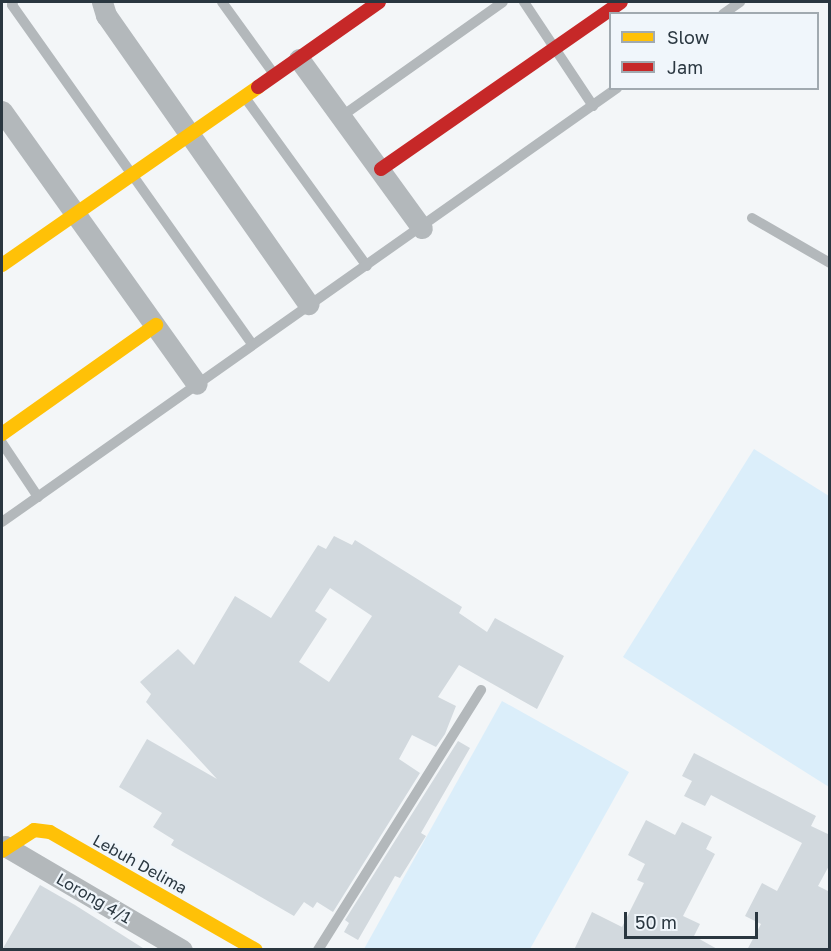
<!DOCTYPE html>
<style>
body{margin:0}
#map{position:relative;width:831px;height:951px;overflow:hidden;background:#f3f6f8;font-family:"Golos Text",sans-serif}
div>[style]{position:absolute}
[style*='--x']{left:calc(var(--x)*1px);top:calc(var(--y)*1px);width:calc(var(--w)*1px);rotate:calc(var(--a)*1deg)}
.green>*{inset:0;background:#dbeefa}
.building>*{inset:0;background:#d2d9de}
.lane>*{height:10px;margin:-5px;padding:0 5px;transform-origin:5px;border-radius:5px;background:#b3b8bb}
.street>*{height:21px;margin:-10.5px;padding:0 10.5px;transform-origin:10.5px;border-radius:10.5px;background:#b3b8bb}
.slow>*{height:14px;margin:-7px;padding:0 7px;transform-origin:7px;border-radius:7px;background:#ffc107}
.jam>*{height:14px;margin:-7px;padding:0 7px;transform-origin:7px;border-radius:7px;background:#c62828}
span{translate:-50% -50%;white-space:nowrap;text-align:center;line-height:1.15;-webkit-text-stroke:4.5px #f0f6fb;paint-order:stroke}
.street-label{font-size:16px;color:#2a3740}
.frame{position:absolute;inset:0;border:3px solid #2a3740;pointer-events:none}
.legend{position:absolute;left:609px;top:12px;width:210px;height:78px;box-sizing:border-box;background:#f0f6fb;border:2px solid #a1aab0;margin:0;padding:8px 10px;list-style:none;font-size:18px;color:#2a3740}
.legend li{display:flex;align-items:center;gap:12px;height:30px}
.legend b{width:30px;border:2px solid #a1aab0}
.scale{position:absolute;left:624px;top:912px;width:134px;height:27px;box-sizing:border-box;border:3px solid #2a3740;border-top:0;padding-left:8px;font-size:18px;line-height:21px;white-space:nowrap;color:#2a3740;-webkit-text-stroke:4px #f0f6fb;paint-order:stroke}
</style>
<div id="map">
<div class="green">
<i style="clip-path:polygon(754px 449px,829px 496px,829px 787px,623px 657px)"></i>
<i style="clip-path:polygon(502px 701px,629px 772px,530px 949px,364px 949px)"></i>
</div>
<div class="building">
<i style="clip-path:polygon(evenodd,334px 536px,352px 545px,355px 540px,462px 607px,459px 613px,487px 632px,495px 618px,564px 656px,537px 709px,459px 665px,438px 697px,456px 706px,445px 734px,436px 747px,412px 735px,399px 759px,420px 773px,333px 912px,317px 902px,313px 908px,304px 902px,294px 916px,171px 845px,174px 840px,153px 827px,162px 813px,119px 787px,147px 739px,217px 779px,146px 702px,151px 694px,140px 682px,178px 649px,194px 665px,235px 596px,271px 618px,318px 545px,326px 549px,334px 536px,330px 588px,372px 616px,329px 682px,299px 662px,327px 619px,315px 611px,330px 588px)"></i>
<i style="clip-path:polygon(458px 741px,470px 748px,421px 833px,426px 836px,400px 878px,395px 876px,358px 940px,344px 932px,349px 923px,345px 920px)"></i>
<i style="clip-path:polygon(694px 753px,816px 816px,811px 826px,830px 835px,830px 864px,818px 886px,830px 892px,830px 950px,747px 950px,761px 924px,745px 916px,762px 883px,777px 891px,802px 843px,711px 795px,705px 806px,684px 796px,692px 781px,682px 776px)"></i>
<i style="clip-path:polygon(646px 820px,675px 835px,682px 822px,712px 837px,706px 849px,715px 854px,683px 916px,700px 924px,694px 936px,719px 950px,574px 950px,592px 912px,622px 927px,644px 883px,637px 880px,645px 864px,628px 855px)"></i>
<i style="clip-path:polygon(40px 885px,75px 905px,146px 950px,2px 950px)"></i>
</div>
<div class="lane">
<i style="--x:13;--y:2;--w:3;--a:108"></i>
<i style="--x:12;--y:5;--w:415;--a:54.7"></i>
<i style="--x:222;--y:2;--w:89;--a:54.2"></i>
<i style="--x:524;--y:2;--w:125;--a:56.4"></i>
<i style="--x:723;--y:14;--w:21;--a:-35"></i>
<i style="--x:246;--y:99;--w:206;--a:54.1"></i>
<i style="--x:342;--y:116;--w:197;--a:-35.3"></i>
<i style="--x:752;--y:218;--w:90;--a:30"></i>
<i style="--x:2;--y:443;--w:65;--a:56.3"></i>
<i style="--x:2;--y:522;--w:753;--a:-35.21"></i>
<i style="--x:318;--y:950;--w:307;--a:-57.9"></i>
</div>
<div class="street">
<i style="--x:102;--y:2;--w:14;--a:73"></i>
<i style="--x:106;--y:15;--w:353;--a:55"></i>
<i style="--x:299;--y:59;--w:209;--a:54"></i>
<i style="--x:2;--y:111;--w:335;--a:54.5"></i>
<i style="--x:5;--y:846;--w:205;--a:30.4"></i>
</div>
<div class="slow">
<i style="--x:2;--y:265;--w:312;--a:-34.8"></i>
<i style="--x:2;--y:434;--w:189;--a:-35.3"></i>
<i style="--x:2;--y:851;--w:38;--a:-33"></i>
<i style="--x:34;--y:830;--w:16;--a:7"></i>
<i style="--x:50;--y:832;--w:237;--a:29.8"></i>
</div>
<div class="jam">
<i style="--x:258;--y:87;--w:148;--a:-35.1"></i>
<i style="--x:381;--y:169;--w:292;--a:-34.8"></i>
</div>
<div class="street-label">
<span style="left:140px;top:864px;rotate:29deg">Lebuh Delima</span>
<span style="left:94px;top:898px;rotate:30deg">Lorong 4/1</span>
</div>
<div class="frame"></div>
<ul class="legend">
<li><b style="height:8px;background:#ffc107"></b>Slow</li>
<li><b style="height:8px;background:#c62828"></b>Jam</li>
</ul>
<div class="scale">50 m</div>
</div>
